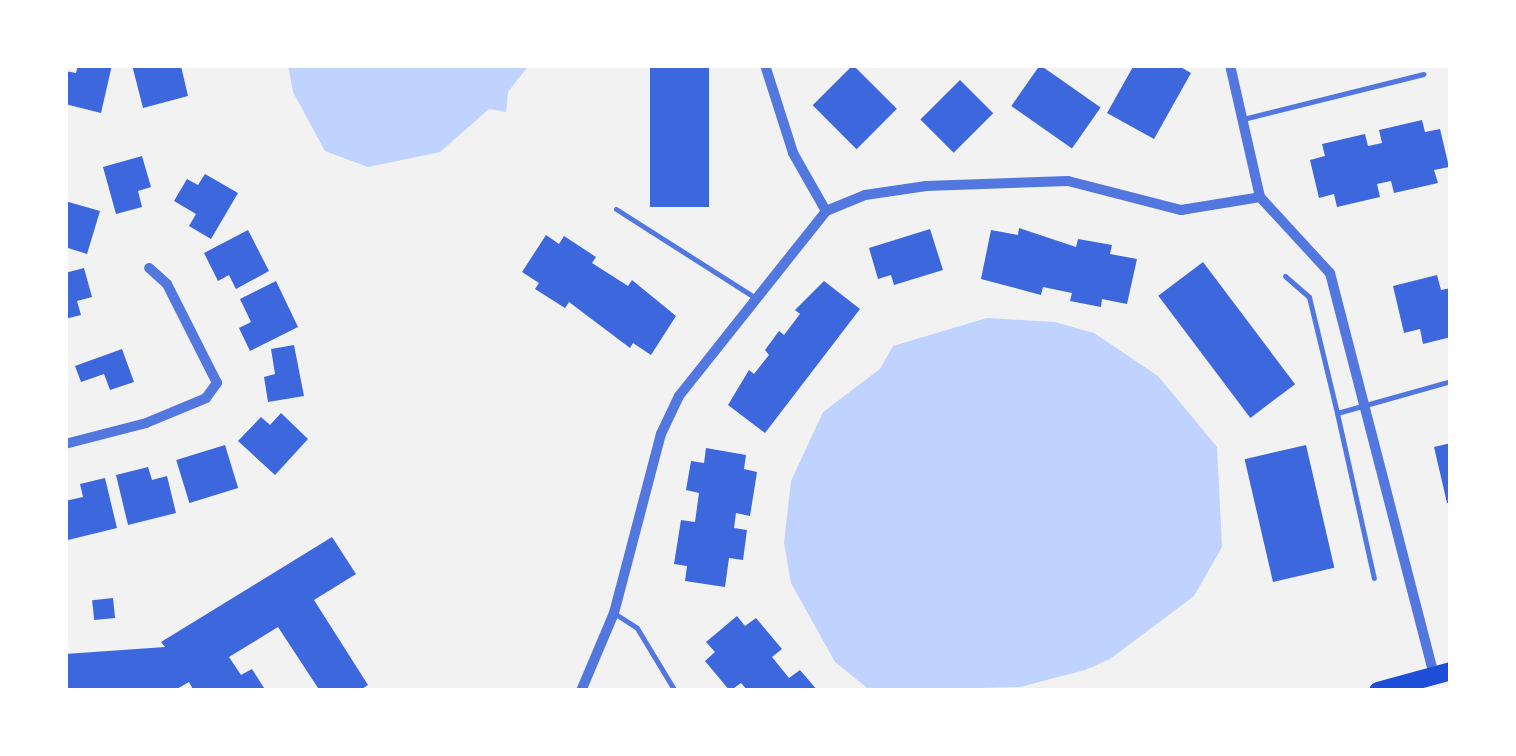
<!DOCTYPE html>
<style>
body{margin:0}
#map{position:relative;width:1516px;height:756px;overflow:hidden;background:#f2f2f2;font-family:"Roboto Condensed",sans-serif}
div>[style]{position:absolute}
[style*='--x']{left:calc(var(--x)*1px);top:calc(var(--y)*1px);width:calc(var(--w)*1px);rotate:calc(var(--a)*1deg)}
.water>*{inset:0;background:#bfd3fe}
.building>*{inset:0;background:#3d67dc;transform-origin:0 0}
.service>*{height:5px;margin:-2.5px;padding:0 2.5px;transform-origin:2.5px;border-radius:2.5px;background:#5277de}
.minor>*{height:10px;margin:-5px;padding:0 5px;transform-origin:5px;border-radius:5px;background:#5277de}
.trunk>*{height:18px;margin:-9px;padding:0 9px;transform-origin:9px;border-radius:9px;background:#1d4ed8}
span{translate:-50% -50%;white-space:nowrap;text-align:center;line-height:1.15;-webkit-text-stroke:8px #fff;paint-order:stroke}
.frame{position:absolute;inset:0;border:68px solid #fff;pointer-events:none}
</style>
<div id="map">
<div class="water">
<i style="clip-path:polygon(288px 65px,529px 65px,508px 92px,506px 112px,489px 109px,440px 152px,368px 167px,325px 151px,293px 92px)"></i>
<i style="clip-path:polygon(987px 318px,1055px 322px,1094px 333px,1158px 376px,1217px 447px,1222px 547px,1194px 596px,1110px 659px,1085px 670px,1020px 687px,871px 691px,835px 662px,791px 583px,784px 543px,791px 481px,823px 412px,880px 369px,893px 346px)"></i>
</div>
<div class="building">
<i style="clip-path:polygon(78px 65px,112px 65px,101px 113px,65px 104px,65px 71px,76px 73px)"></i>
<i style="clip-path:polygon(132px 65px,181px 66px,188px 96px,143px 108px)"></i>
<i style="left:650px;top:65px;width:59px;height:142px"></i>
<i style="left:853px;top:65px;width:62px;height:57px;rotate:45deg"></i>
<i style="left:1040px;top:65px;width:74px;height:50px;rotate:35deg"></i>
<i style="clip-path:polygon(1134px 65px,1177px 65px,1191px 73px,1154px 139px,1107px 113px)"></i>
<i style="left:960px;top:80px;width:47px;height:56px;rotate:45deg"></i>
<i style="clip-path:polygon(1422px 120px,1425px 132px,1440px 129px,1449px 167px,1434px 170px,1438px 183px,1394px 193px,1391px 181px,1377px 184px,1380px 197px,1337px 207px,1334px 194px,1319px 198px,1310px 160px,1325px 156px,1322px 144px,1365px 134px,1368px 146px,1382px 143px,1379px 130px)"></i>
<i style="clip-path:polygon(142px 156px,151px 187px,138px 191px,142px 207px,116px 214px,103px 167px)"></i>
<i style="clip-path:polygon(205px 174px,238px 193px,211px 239px,189px 226px,196px 214px,174px 201px,187px 179px,198px 185px)"></i>
<i style="clip-path:polygon(65px 201px,100px 211px,87px 254px,65px 247px)"></i>
<i style="clip-path:polygon(1019px 228px,1076px 247px,1078px 239px,1112px 245px,1110px 254px,1137px 259px,1127px 304px,1102px 299px,1101px 307px,1070px 301px,1072px 293px,1043px 287px,1041px 295px,981px 279px,991px 230px,1018px 235px)"></i>
<i style="clip-path:polygon(930px 229px,943px 270px,894px 285px,891px 275px,878px 279px,869px 248px)"></i>
<i style="clip-path:polygon(248px 230px,269px 271px,236px 289px,229px 275px,218px 281px,204px 253px)"></i>
<i style="clip-path:polygon(546px 235px,559px 244px,564px 236px,596px 257px,592px 263px,628px 286px,632px 280px,676px 316px,651px 355px,633px 343px,630px 348px,569px 302px,565px 308px,535px 289px,539px 283px,522px 272px)"></i>
<i style="left:1203px;top:262px;width:153px;height:56px;rotate:53deg"></i>
<i style="clip-path:polygon(84px 268px,92px 297px,77px 301px,81px 315px,65px 319px,65px 273px)"></i>
<i style="clip-path:polygon(1437px 275px,1441px 290px,1451px 288px,1451px 337px,1423px 344px,1420px 329px,1404px 333px,1393px 286px)"></i>
<i style="clip-path:polygon(276px 281px,298px 327px,250px 351px,239px 328px,251px 322px,240px 299px)"></i>
<i style="clip-path:polygon(824px 281px,860px 309px,765px 433px,728px 405px,749px 370px,754px 374px,769px 355px,765px 350px,779px 331px,784px 335px,800px 314px,795px 310px)"></i>
<i style="clip-path:polygon(294px 345px,304px 396px,268px 402px,264px 377px,275px 374px,271px 349px)"></i>
<i style="clip-path:polygon(122px 349px,134px 382px,110px 390px,104px 374px,81px 382px,75px 366px)"></i>
<i style="clip-path:polygon(281px 413px,308px 439px,275px 475px,238px 441px,261px 417px,270px 425px)"></i>
<i style="clip-path:polygon(1451px 443px,1451px 502px,1447px 503px,1434px 447px)"></i>
<i style="left:225px;top:445px;width:45px;height:51px;rotate:73deg"></i>
<i style="left:1306px;top:445px;width:126px;height:63px;rotate:77deg"></i>
<i style="clip-path:polygon(706px 448px,746px 455px,744px 469px,757px 472px,750px 516px,736px 513px,734px 528px,747px 530px,743px 560px,729px 558px,725px 587px,685px 581px,687px 566px,674px 564px,681px 520px,695px 522px,699px 493px,686px 490px,691px 461px,704px 463px)"></i>
<i style="clip-path:polygon(148px 467px,152px 480px,167px 476px,176px 513px,128px 525px,116px 475px)"></i>
<i style="clip-path:polygon(105px 478px,117px 528px,68px 540px,65px 501px,83px 497px,80px 484px)"></i>
<i style="clip-path:polygon(332px 537px,356px 574px,314px 600px,368px 685px,359px 691px,320px 691px,278px 627px,229px 657px,241px 675px,252px 669px,266px 691px,194px 691px,189px 682px,175px 690px,65px 691px,65px 654px,165px 647px,161px 642px)"></i>
<i style="left:113px;top:598px;width:20px;height:21px;rotate:84deg"></i>
<i style="clip-path:polygon(737px 616px,745px 626px,756px 618px,782px 649px,772px 657px,789px 678px,800px 670px,818px 691px,748px 691px,741px 683px,730px 691px,705px 661px,715px 652px,706px 642px)"></i>
</div>
<div class="service">
<i style="--x:1243;--y:119;--w:186;--a:-14"></i>
<i style="--x:616;--y:209;--w:164;--a:32.5"></i>
<i style="--x:1285;--y:276;--w:32;--a:41"></i>
<i style="--x:1309;--y:297;--w:119;--a:76.4"></i>
<i style="--x:1337;--y:413;--w:118;--a:-15.7"></i>
<i style="--x:1337;--y:413;--w:169;--a:77.4"></i>
<i style="--x:614;--y:613;--w:27;--a:33"></i>
<i style="--x:637;--y:628;--w:74;--a:58.9"></i>
</div>
<div class="minor">
<i style="--x:765;--y:65;--w:92;--a:72.3"></i>
<i style="--x:793;--y:153;--w:67;--a:60.4"></i>
<i style="--x:1230;--y:65;--w:135;--a:77.2"></i>
<i style="--x:1260;--y:197;--w:103;--a:47.4"></i>
<i style="--x:1330;--y:273;--w:415;--a:75.5"></i>
<i style="--x:65;--y:444;--w:84;--a:-14.5"></i>
<i style="--x:146;--y:423;--w:65;--a:-22.6"></i>
<i style="--x:206;--y:398;--w:19;--a:-54"></i>
<i style="--x:217;--y:383;--w:111;--a:-116.8"></i>
<i style="--x:167;--y:284;--w:24;--a:-138"></i>
<i style="--x:581;--y:691;--w:85;--a:-67.1"></i>
<i style="--x:614;--y:613;--w:185;--a:-75.3"></i>
<i style="--x:661;--y:434;--w:42;--a:-64.7"></i>
<i style="--x:679;--y:396;--w:236;--a:-51.5"></i>
<i style="--x:826;--y:211;--w:42;--a:-22.3"></i>
<i style="--x:865;--y:195;--w:62;--a:-8.4"></i>
<i style="--x:926;--y:186;--w:142;--a:-2"></i>
<i style="--x:1068;--y:181;--w:117;--a:14.4"></i>
<i style="--x:1181;--y:210;--w:80;--a:-9.3"></i>
</div>
<div class="trunk">
<i style="--x:1378;--y:691;--w:76;--a:-15.3"></i>
</div>
<div class="frame"></div>
</div>
